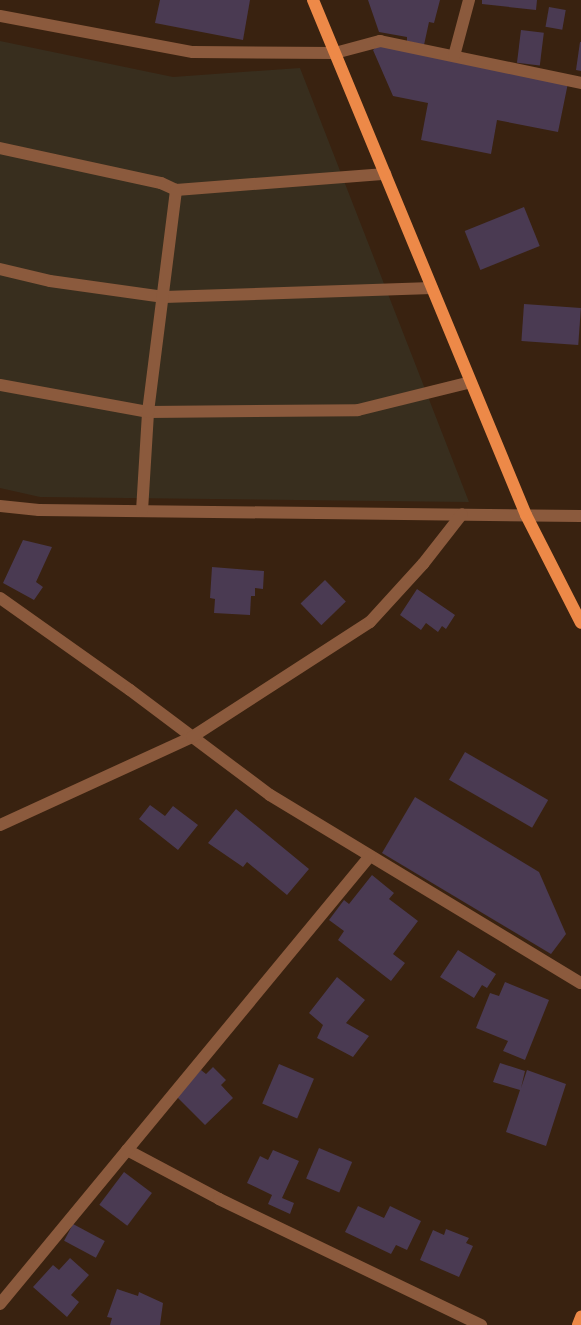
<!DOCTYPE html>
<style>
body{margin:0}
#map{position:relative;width:581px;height:1325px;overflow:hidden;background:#392210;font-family:Lora,serif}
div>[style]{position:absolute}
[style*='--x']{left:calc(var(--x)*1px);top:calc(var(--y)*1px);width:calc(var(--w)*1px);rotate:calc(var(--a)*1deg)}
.industrial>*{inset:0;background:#382e1e}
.building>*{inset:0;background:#4a3a52;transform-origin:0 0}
.minor>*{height:12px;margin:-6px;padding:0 6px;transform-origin:6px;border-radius:6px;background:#8b5a3d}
.major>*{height:12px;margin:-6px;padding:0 6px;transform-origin:6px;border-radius:6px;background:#ed8948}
span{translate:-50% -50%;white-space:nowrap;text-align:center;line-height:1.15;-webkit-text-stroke:4px #392210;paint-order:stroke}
</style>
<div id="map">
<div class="industrial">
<i style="clip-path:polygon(0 41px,173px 77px,300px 68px,469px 502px,40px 497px,0 488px)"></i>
</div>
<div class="building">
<i style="clip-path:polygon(160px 0,250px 0,243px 40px,155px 23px)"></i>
<i style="clip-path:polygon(368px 0,440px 0,434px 23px,429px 22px,424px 45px,407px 41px,407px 37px,379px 32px)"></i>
<i style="clip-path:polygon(482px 0,537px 0,536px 10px,482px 4px)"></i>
<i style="left:549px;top:7px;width:17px;height:20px;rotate:10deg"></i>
<i style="left:521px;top:30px;width:23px;height:33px;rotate:7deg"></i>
<i style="clip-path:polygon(580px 42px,581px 42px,581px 71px,576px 70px)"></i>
<i style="clip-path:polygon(378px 45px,568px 83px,558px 132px,497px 120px,491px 154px,421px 140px,428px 103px,393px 96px,373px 50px)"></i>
<i style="left:524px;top:207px;width:42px;height:64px;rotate:68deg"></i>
<i style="left:524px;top:304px;width:57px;height:37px;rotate:4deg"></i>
<i style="clip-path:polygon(23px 540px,52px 547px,36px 582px,43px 587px,34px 600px,3px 583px)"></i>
<i style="clip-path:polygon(212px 567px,264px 571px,263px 589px,255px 588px,255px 596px,251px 596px,250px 615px,214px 613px,215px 599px,210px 598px)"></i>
<i style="left:325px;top:580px;width:30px;height:34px;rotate:46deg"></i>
<i style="clip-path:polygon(417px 589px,455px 615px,446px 629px,442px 626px,438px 632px,426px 623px,421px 630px,400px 615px)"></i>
<i style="left:465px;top:752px;width:96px;height:32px;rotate:30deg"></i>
<i style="clip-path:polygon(415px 797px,539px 872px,566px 934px,551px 954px,382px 853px)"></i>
<i style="clip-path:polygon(150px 805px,165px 816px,173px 806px,198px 825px,178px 850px,139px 819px)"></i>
<i style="clip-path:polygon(236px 809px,309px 869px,287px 895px,247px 862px,243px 867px,208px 843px)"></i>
<i style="clip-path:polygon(372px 875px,394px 893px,389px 899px,418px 921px,393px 954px,405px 963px,391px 981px,338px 940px,344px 931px,329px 920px,344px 900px,349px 904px)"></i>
<i style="clip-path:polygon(458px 950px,496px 974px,487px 988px,482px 985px,474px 998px,440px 977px)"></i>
<i style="clip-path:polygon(337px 977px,365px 1000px,346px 1023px,369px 1036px,353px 1057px,317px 1038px,323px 1025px,309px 1013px)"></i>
<i style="clip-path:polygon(505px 982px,549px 1000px,525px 1060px,503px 1051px,508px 1041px,476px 1028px,490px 993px,499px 996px)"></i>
<i style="clip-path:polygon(500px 1063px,525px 1071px,521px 1088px,527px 1070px,566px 1084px,546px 1146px,506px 1132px,520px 1090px,493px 1082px)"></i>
<i style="left:279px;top:1064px;width:38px;height:43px;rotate:23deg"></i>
<i style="clip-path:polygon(213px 1067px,226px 1080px,221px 1085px,233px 1098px,205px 1125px,176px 1096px,201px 1070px,206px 1074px)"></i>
<i style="left:319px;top:1148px;width:36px;height:33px;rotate:23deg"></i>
<i style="clip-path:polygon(273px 1150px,299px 1161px,282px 1198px,294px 1203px,290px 1214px,268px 1204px,272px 1195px,247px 1183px,260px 1156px,268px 1160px)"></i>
<i style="left:124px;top:1172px;width:35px;height:41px;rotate:37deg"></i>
<i style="clip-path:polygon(358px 1206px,384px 1218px,390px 1206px,421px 1221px,407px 1250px,396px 1245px,391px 1254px,345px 1232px)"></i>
<i style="left:73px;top:1224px;width:36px;height:19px;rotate:28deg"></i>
<i style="clip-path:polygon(446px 1229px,469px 1238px,466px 1243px,473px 1246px,459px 1277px,420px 1260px,433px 1230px,444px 1235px)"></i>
<i style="clip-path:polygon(70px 1258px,89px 1275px,71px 1295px,79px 1302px,67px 1317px,33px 1287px,53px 1265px,59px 1270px)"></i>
<i style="clip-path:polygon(117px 1289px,138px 1296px,139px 1292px,163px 1303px,160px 1325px,110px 1325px,112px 1318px,107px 1317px)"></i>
</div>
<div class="minor">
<i style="--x:0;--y:16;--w:196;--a:10.6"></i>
<i style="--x:193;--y:52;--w:142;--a:0.4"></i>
<i style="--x:335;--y:53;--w:47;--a:-14.9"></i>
<i style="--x:380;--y:41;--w:205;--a:11.8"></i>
<i style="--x:454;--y:56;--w:58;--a:-75"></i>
<i style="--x:0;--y:148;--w:165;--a:12.3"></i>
<i style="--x:161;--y:183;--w:17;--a:25"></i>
<i style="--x:176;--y:190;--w:210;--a:-4.4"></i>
<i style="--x:0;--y:269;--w:51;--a:13.5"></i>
<i style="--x:50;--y:281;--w:115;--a:8"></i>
<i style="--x:164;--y:297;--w:268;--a:-1.9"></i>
<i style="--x:0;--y:385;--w:150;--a:10.3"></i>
<i style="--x:148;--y:412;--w:210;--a:-0.5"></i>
<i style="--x:358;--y:410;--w:116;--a:-13.9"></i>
<i style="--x:0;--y:506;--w:39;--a:6"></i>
<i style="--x:39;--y:510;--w:542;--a:0.63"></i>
<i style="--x:142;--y:511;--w:99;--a:-86.5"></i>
<i style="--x:148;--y:412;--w:224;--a:-82.8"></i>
<i style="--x:0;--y:598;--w:159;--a:35.3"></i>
<i style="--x:130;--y:690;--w:175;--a:36.9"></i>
<i style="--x:270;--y:795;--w:363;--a:31.2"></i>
<i style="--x:0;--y:825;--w:211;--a:-24.6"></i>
<i style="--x:192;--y:737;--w:212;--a:-32.9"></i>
<i style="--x:370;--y:622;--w:79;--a:-47.6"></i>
<i style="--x:423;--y:564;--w:63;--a:-52"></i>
<i style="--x:127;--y:1150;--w:104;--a:28"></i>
<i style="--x:219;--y:1199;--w:291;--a:25.7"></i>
<i style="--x:0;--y:1304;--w:581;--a:-50.45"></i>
</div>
<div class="major">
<i style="--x:313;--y:0;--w:557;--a:67.53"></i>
<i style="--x:526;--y:515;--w:121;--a:63"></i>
<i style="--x:578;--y:1325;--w:9;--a:-69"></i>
</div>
</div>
